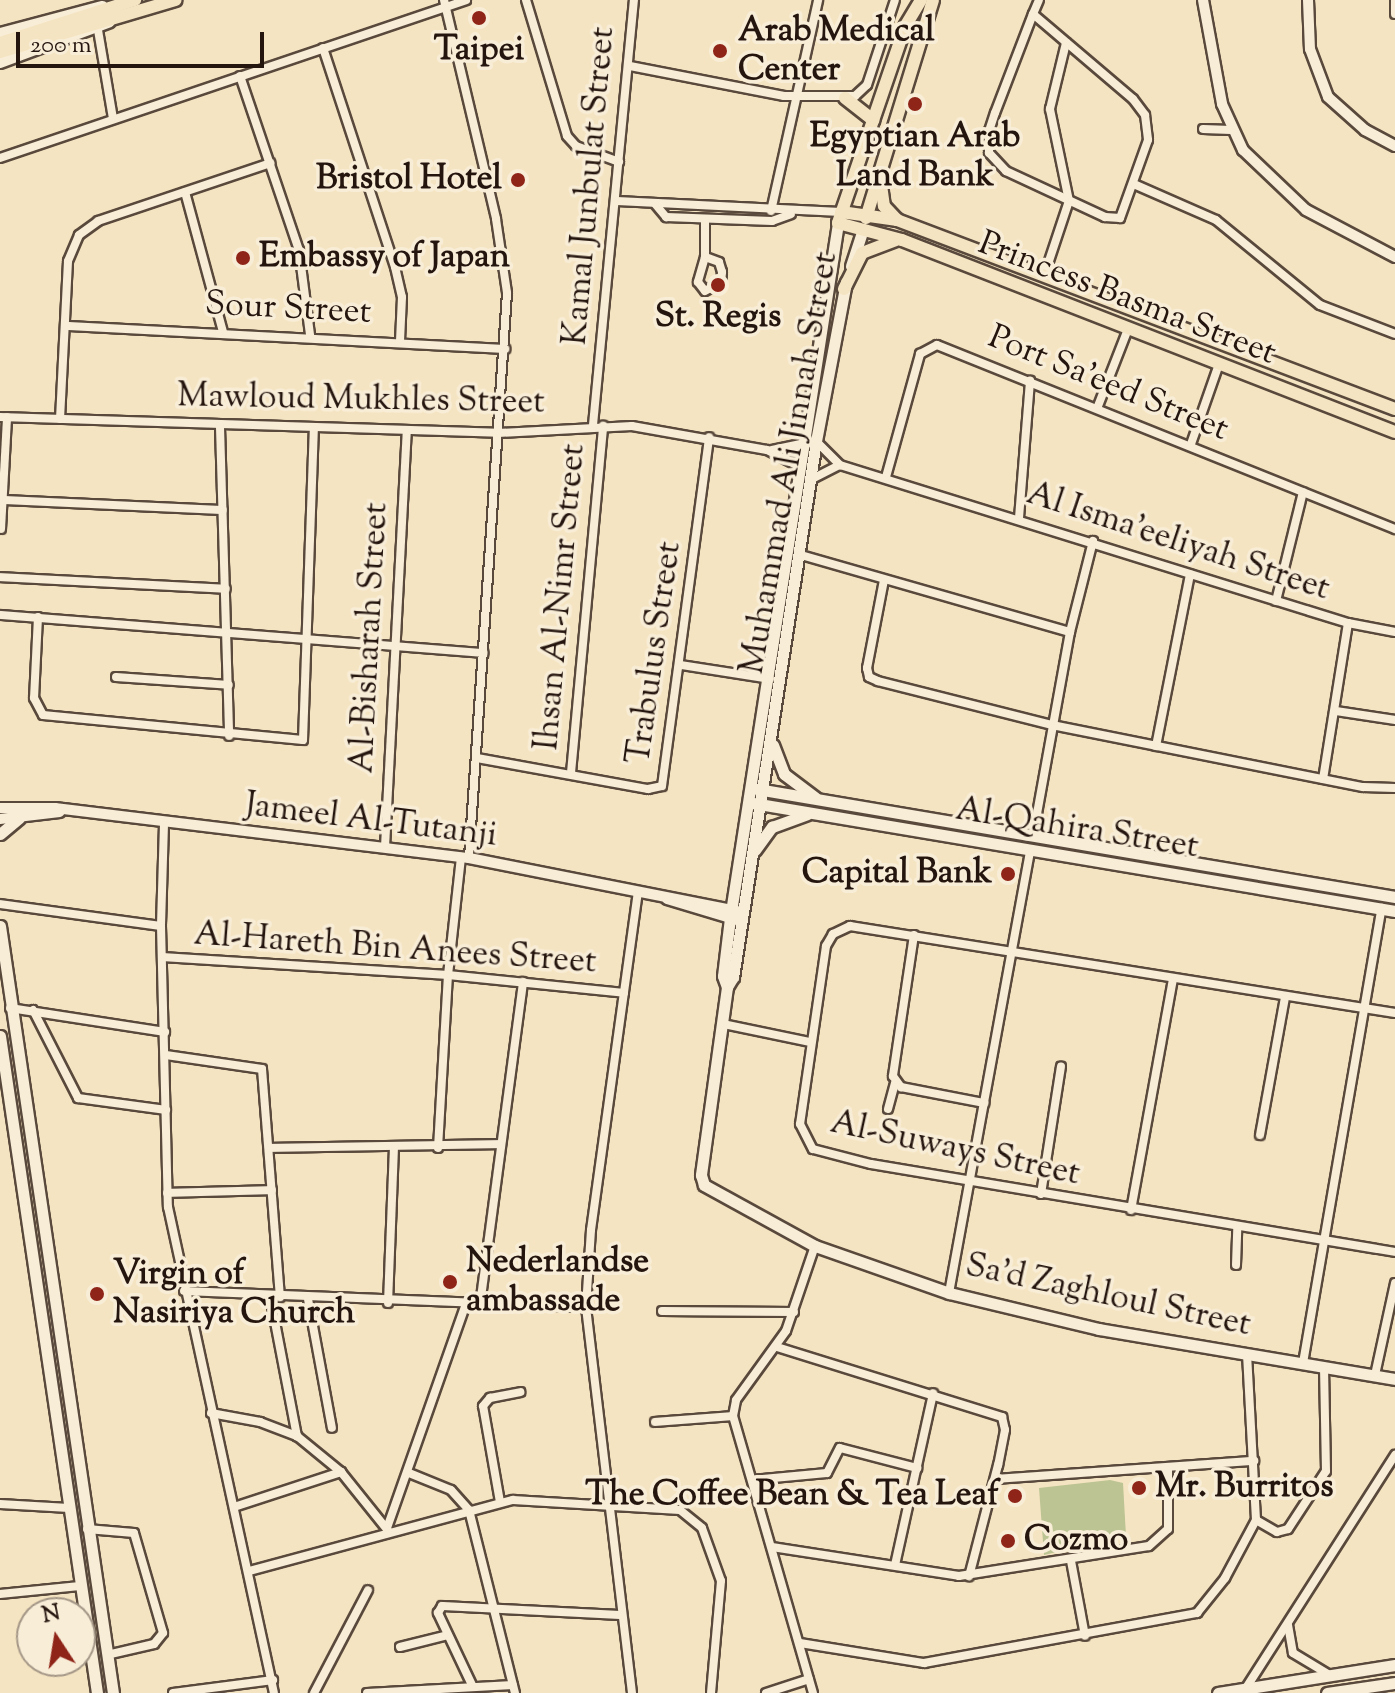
<!DOCTYPE html>
<style>
body{margin:0}
#map{position:relative;width:1395px;height:1693px;overflow:hidden;background:#f5e4c1;font-family:"Sorts Mill Goudy",serif}
div>[style]{position:absolute}
[style*='--x']{left:calc(var(--x)*1px);top:calc(var(--y)*1px);width:calc(var(--w)*1px);rotate:calc(var(--a)*1deg)}
.green>*{inset:0;background:#bcc493}
.roads{filter:drop-shadow(2px 0 #59493c) drop-shadow(-2px 0 #59493c) drop-shadow(0 2px #59493c) drop-shadow(0 -2px #59493c)}
.minor>*{height:8px;margin:-4px;padding:0 4px;transform-origin:4px;border-radius:4px;background:#f8edd7}
.tertiary>*{height:10px;margin:-5px;padding:0 5px;transform-origin:5px;border-radius:5px;background:#f8edd7}
.secondary>*{height:11px;margin:-5.5px;padding:0 5.5px;transform-origin:5.5px;border-radius:5.5px;background:#f8edd7}
.primary>*{height:12px;margin:-6px;padding:0 6px;transform-origin:6px;border-radius:6px;background:#f5e4c1}
.dots>*{width:22px;height:22px;translate:-50% -50%;box-sizing:border-box;border:4px solid #f8edd7;border-radius:50%}
span{translate:-50% -50%;white-space:nowrap;text-align:center;line-height:1.15;-webkit-text-stroke:7px #f8edd7;paint-order:stroke}
.poi-label{font-size:34px;color:#25150f;font-weight:700}
.left{translate:0 -50%;text-align:left}
.right{translate:-100% -50%;text-align:right}
.street-label{font-size:34px;color:#25150f}
.north{position:absolute;left:16px;top:1597px;width:80px;height:80px;box-sizing:border-box;background:#f8edd7;border:2px solid #a49787;border-radius:50%;rotate:348deg;font-size:22px;font-weight:700;line-height:32px;text-align:center;color:#25150f}
.north::after{content:'';display:block;margin:auto;width:28px;height:36px;background:#8f2418;clip-path:polygon(50% 0,100% 100%,50% 72%,0 100%)}
.scale{position:absolute;left:16px;top:32px;width:248px;height:36px;box-sizing:border-box;border:4px solid #25150f;border-top:0;padding-left:10px;font-size:24px;line-height:28px;white-space:nowrap;color:#25150f;-webkit-text-stroke:6px #f8edd7;paint-order:stroke}
</style>
<div id="map">
<div class="green">
<i style="clip-path:polygon(1110px 1480px,1123px 1483px,1126px 1536px,1044px 1555px,1039px 1488px)"></i>
</div>
<div class="roads">
<div class="minor">
<i style="--x:444;--y:0;--w:225;--a:76.6"></i>
<i style="--x:496;--y:219;--w:75;--a:81.5"></i>
<i style="--x:507;--y:293;--w:566;--a:93.85"></i>
<i style="--x:526;--y:0;--w:142;--a:73.2"></i>
<i style="--x:567;--y:136;--w:13;--a:48"></i>
<i style="--x:576;--y:146;--w:46;--a:20.4"></i>
<i style="--x:1395;--y:0;--w:14;--a:90"></i>
<i style="--x:1033;--y:14;--w:131;--a:40.4"></i>
<i style="--x:1133;--y:99;--w:20;--a:53"></i>
<i style="--x:1145;--y:115;--w:25;--a:83"></i>
<i style="--x:1148;--y:140;--w:83;--a:109.7"></i>
<i style="--x:1120;--y:218;--w:15;--a:-176"></i>
<i style="--x:1105;--y:217;--w:109;--a:-155.1"></i>
<i style="--x:1006;--y:171;--w:25;--a:-133"></i>
<i style="--x:989;--y:153;--w:22;--a:-90"></i>
<i style="--x:989;--y:131;--w:19;--a:-72"></i>
<i style="--x:995;--y:113;--w:106;--a:-69"></i>
<i style="--x:1033;--y:14;--w:15;--a:-67"></i>
<i style="--x:98;--y:30;--w:90;--a:80.4"></i>
<i style="--x:323;--y:48;--w:231;--a:71.8"></i>
<i style="--x:395;--y:267;--w:31;--a:77"></i>
<i style="--x:402;--y:297;--w:44;--a:92.6"></i>
<i style="--x:630;--y:66;--w:157;--a:11"></i>
<i style="--x:784;--y:96;--w:71;--a:0"></i>
<i style="--x:855;--y:96;--w:16;--a:-43"></i>
<i style="--x:867;--y:85;--w:89;--a:-71.8"></i>
<i style="--x:240;--y:76;--w:184;--a:71.3"></i>
<i style="--x:299;--y:250;--w:86;--a:82.6"></i>
<i style="--x:1203;--y:129;--w:28;--a:2"></i>
<i style="--x:0;--y:158;--w:492;--a:-18.7"></i>
<i style="--x:1136;--y:185;--w:87;--a:23.6"></i>
<i style="--x:1216;--y:220;--w:134;--a:39.3"></i>
<i style="--x:1320;--y:305;--w:80;--a:21.1"></i>
<i style="--x:185;--y:192;--w:145;--a:74.8"></i>
<i style="--x:617;--y:201;--w:224;--a:2.8"></i>
<i style="--x:656;--y:205;--w:16;--a:50"></i>
<i style="--x:666;--y:217;--w:106;--a:2.2"></i>
<i style="--x:772;--y:221;--w:20;--a:-20"></i>
<i style="--x:771;--y:211;--w:216;--a:-77.4"></i>
<i style="--x:705;--y:219;--w:38;--a:90"></i>
<i style="--x:705;--y:257;--w:26;--a:106"></i>
<i style="--x:698;--y:282;--w:11;--a:52"></i>
<i style="--x:705;--y:291;--w:18;--a:-29"></i>
<i style="--x:721;--y:282;--w:10;--a:-84"></i>
<i style="--x:722;--y:272;--w:10;--a:-107"></i>
<i style="--x:719;--y:262;--w:15;--a:-160"></i>
<i style="--x:1044;--y:276;--w:79;--a:-71.6"></i>
<i style="--x:1069;--y:201;--w:94;--a:-101.7"></i>
<i style="--x:1050;--y:109;--w:68;--a:-76.4"></i>
<i style="--x:68;--y:326;--w:438;--a:3"></i>
<i style="--x:1098;--y:406;--w:83;--a:-68.7"></i>
<i style="--x:0;--y:417;--w:498;--a:1.8"></i>
<i style="--x:498;--y:433;--w:134;--a:-3"></i>
<i style="--x:632;--y:426;--w:137;--a:10.1"></i>
<i style="--x:767;--y:450;--w:39;--a:27"></i>
<i style="--x:60;--y:419;--w:158;--a:-87.1"></i>
<i style="--x:68;--y:261;--w:28;--a:-67"></i>
<i style="--x:79;--y:235;--w:24;--a:-36"></i>
<i style="--x:98;--y:221;--w:182;--a:-18.6"></i>
<i style="--x:593;--y:425;--w:427;--a:-84.5"></i>
<i style="--x:220;--y:427;--w:309;--a:88.3"></i>
<i style="--x:817;--y:442;--w:33;--a:45"></i>
<i style="--x:840;--y:465;--w:532;--a:17.28"></i>
<i style="--x:1348;--y:623;--w:158;--a:99.1"></i>
<i style="--x:1191;--y:444;--w:85;--a:-70.7"></i>
<i style="--x:772;--y:450;--w:33;--a:-12"></i>
<i style="--x:886;--y:477;--w:128;--a:-74.5"></i>
<i style="--x:920;--y:354;--w:19;--a:-28"></i>
<i style="--x:937;--y:345;--w:494;--a:21.9"></i>
<i style="--x:810;--y:480;--w:33;--a:-27"></i>
<i style="--x:3;--y:500;--w:220;--a:2.6"></i>
<i style="--x:1019;--y:518;--w:138;--a:-85.4"></i>
<i style="--x:1;--y:529;--w:112;--a:-86.9"></i>
<i style="--x:801;--y:555;--w:280;--a:16"></i>
<i style="--x:1070;--y:632;--w:207;--a:100.3"></i>
<i style="--x:0;--y:577;--w:226;--a:3"></i>
<i style="--x:884;--y:580;--w:90;--a:100.9"></i>
<i style="--x:867;--y:668;--w:9;--a:77"></i>
<i style="--x:869;--y:677;--w:10;--a:24"></i>
<i style="--x:878;--y:681;--w:179;--a:14.2"></i>
<i style="--x:1052;--y:725;--w:317;--a:11.3"></i>
<i style="--x:1363;--y:787;--w:32;--a:2"></i>
<i style="--x:1276;--y:601;--w:112;--a:-76.1"></i>
<i style="--x:0;--y:615;--w:485;--a:4.5"></i>
<i style="--x:38;--y:617;--w:81;--a:92.8"></i>
<i style="--x:34;--y:698;--w:19;--a:62"></i>
<i style="--x:43;--y:715;--w:261;--a:5.5"></i>
<i style="--x:303;--y:740;--w:311;--a:-88"></i>
<i style="--x:1348;--y:623;--w:48;--a:10.8"></i>
<i style="--x:1070;--y:632;--w:94;--a:-75.8"></i>
<i style="--x:681;--y:665;--w:90;--a:8.9"></i>
<i style="--x:116;--y:677;--w:113;--a:4"></i>
<i style="--x:1336;--y:711;--w:60;--a:8.7"></i>
<i style="--x:1156;--y:746;--w:175;--a:-78.8"></i>
<i style="--x:477;--y:758;--w:174;--a:10.3"></i>
<i style="--x:648;--y:789;--w:14;--a:-12"></i>
<i style="--x:662;--y:786;--w:352;--a:-82.3"></i>
<i style="--x:571;--y:773;--w:349;--a:-84.7"></i>
<i style="--x:164;--y:824;--w:102;--a:91.7"></i>
<i style="--x:161;--y:926;--w:281;--a:88.6"></i>
<i style="--x:168;--y:1207;--w:497;--a:77.7"></i>
<i style="--x:385;--y:847;--w:416;--a:-87"></i>
<i style="--x:0;--y:904;--w:162;--a:7.8"></i>
<i style="--x:914;--y:935;--w:143;--a:98.5"></i>
<i style="--x:893;--y:1076;--w:14;--a:54"></i>
<i style="--x:901;--y:1087;--w:85;--a:10.9"></i>
<i style="--x:162;--y:957;--w:287;--a:3.6"></i>
<i style="--x:448;--y:975;--w:177;--a:5.8"></i>
<i style="--x:10;--y:1008;--w:157;--a:8.8"></i>
<i style="--x:33;--y:1010;--w:99;--a:62.9"></i>
<i style="--x:78;--y:1098;--w:89;--a:7.8"></i>
<i style="--x:1395;--y:1013;--w:552;--a:-170.93"></i>
<i style="--x:850;--y:926;--w:19;--a:155"></i>
<i style="--x:833;--y:934;--w:14;--a:120"></i>
<i style="--x:826;--y:946;--w:180;--a:98.3"></i>
<i style="--x:800;--y:1124;--w:28;--a:63"></i>
<i style="--x:813;--y:1149;--w:60;--a:14.5"></i>
<i style="--x:871;--y:1164;--w:531;--a:9.53"></i>
<i style="--x:723;--y:1024;--w:89;--a:11.7"></i>
<i style="--x:166;--y:1055;--w:97;--a:8.3"></i>
<i style="--x:262;--y:1069;--w:229;--a:85.5"></i>
<i style="--x:888;--y:1109;--w:28;--a:-75"></i>
<i style="--x:1260;--y:1135;--w:139;--a:-79.7"></i>
<i style="--x:269;--y:1148;--w:232;--a:-1"></i>
<i style="--x:438;--y:1148;--w:173;--a:-86.7"></i>
<i style="--x:448;--y:975;--w:119;--a:-83.7"></i>
<i style="--x:167;--y:1193;--w:105;--a:-1.6"></i>
<i style="--x:1041;--y:1194;--w:129;--a:-81.1"></i>
<i style="--x:1131;--y:1210;--w:235;--a:-79.7"></i>
<i style="--x:1236;--y:1265;--w:38;--a:-88"></i>
<i style="--x:184;--y:1291;--w:402;--a:2.3"></i>
<i style="--x:949;--y:1293;--w:449;--a:-79.6"></i>
<i style="--x:270;--y:1296;--w:143;--a:79.1"></i>
<i style="--x:308;--y:1299;--w:131;--a:79.5"></i>
<i style="--x:388;--y:1303;--w:156;--a:-87.8"></i>
<i style="--x:480;--y:1305;--w:326;--a:-82.4"></i>
<i style="--x:662;--y:1311;--w:132;--a:0.4"></i>
<i style="--x:777;--y:1347;--w:236;--a:17.3"></i>
<i style="--x:1002;--y:1417;--w:13;--a:77"></i>
<i style="--x:1005;--y:1430;--w:36;--a:101"></i>
<i style="--x:998;--y:1465;--w:115;--a:104.6"></i>
<i style="--x:1303;--y:1363;--w:462;--a:-80.2"></i>
<i style="--x:1375;--y:1375;--w:94;--a:-77.7"></i>
<i style="--x:211;--y:1413;--w:50;--a:10.4"></i>
<i style="--x:260;--y:1422;--w:40;--a:21"></i>
<i style="--x:297;--y:1436;--w:57;--a:39.3"></i>
<i style="--x:341;--y:1472;--w:77;--a:51.3"></i>
<i style="--x:655;--y:1422;--w:78;--a:-4.4"></i>
<i style="--x:409;--y:1473;--w:45;--a:22"></i>
<i style="--x:451;--y:1490;--w:27;--a:48"></i>
<i style="--x:469;--y:1510;--w:189;--a:75.9"></i>
<i style="--x:995;--y:1479;--w:260;--a:-4"></i>
<i style="--x:752;--y:1480;--w:75;--a:-5.3"></i>
<i style="--x:827;--y:1473;--w:28;--a:-63"></i>
<i style="--x:840;--y:1448;--w:80;--a:14.6"></i>
<i style="--x:500;--y:1502;--w:97;--a:-100"></i>
<i style="--x:483;--y:1406;--w:11;--a:-49"></i>
<i style="--x:490;--y:1398;--w:31;--a:-11"></i>
<i style="--x:0;--y:1504;--w:69;--a:3.3"></i>
<i style="--x:234;--y:1507;--w:113;--a:-18.1"></i>
<i style="--x:1256;--y:1520;--w:24;--a:30"></i>
<i style="--x:1277;--y:1532;--w:11;--a:-15"></i>
<i style="--x:1288;--y:1529;--w:69;--a:-56.8"></i>
<i style="--x:1326;--y:1471;--w:104;--a:-91.1"></i>
<i style="--x:387;--y:1528;--w:238;--a:-70.6"></i>
<i style="--x:87;--y:1529;--w:47;--a:4.9"></i>
<i style="--x:134;--y:1533;--w:104;--a:73.8"></i>
<i style="--x:163;--y:1633;--w:14;--a:129"></i>
<i style="--x:154;--y:1644;--w:48;--a:166.8"></i>
<i style="--x:772;--y:1547;--w:189;--a:8.8"></i>
<i style="--x:959;--y:1576;--w:192;--a:-9"></i>
<i style="--x:1149;--y:1546;--w:25;--a:-42"></i>
<i style="--x:1168;--y:1529;--w:62;--a:-90"></i>
<i style="--x:1071;--y:1561;--w:76;--a:79.4"></i>
<i style="--x:895;--y:1565;--w:176;--a:-77.5"></i>
<i style="--x:249;--y:1571;--w:273;--a:-15.1"></i>
<i style="--x:513;--y:1500;--w:167;--a:3.4"></i>
<i style="--x:680;--y:1510;--w:28;--a:39"></i>
<i style="--x:702;--y:1528;--w:56;--a:70.3"></i>
<i style="--x:721;--y:1581;--w:112;--a:95.1"></i>
<i style="--x:0;--y:1594;--w:80;--a:-5.7"></i>
<i style="--x:1288;--y:1625;--w:28;--a:80"></i>
<i style="--x:1293;--y:1653;--w:41;--a:31"></i>
<i style="--x:800;--y:1643;--w:126;--a:9.2"></i>
<i style="--x:924;--y:1663;--w:278;--a:-10.4"></i>
<i style="--x:1197;--y:1613;--w:45;--a:-51.3"></i>
<i style="--x:1225;--y:1578;--w:66;--a:-61.9"></i>
<i style="--x:1256;--y:1520;--w:166;--a:-93.1"></i>
<i style="--x:400;--y:1647;--w:49;--a:-14"></i>
<i style="--x:472;--y:1685;--w:80;--a:-115.3"></i>
<i style="--x:438;--y:1613;--w:8;--a:-60"></i>
<i style="--x:442;--y:1606;--w:179;--a:2.9"></i>
<i style="--x:1246;--y:1688;--w:277;--a:-57.4"></i>
<i style="--x:173;--y:1693;--w:101;--a:-7.4"></i>
<i style="--x:314;--y:1693;--w:116;--a:-62.3"></i>
<i style="--x:367;--y:1693;--w:146;--a:-3.1"></i>
<i style="--x:632;--y:1693;--w:389;--a:-96.8"></i>
<i style="--x:586;--y:1307;--w:77;--a:-86.3"></i>
<i style="--x:591;--y:1230;--w:340;--a:-82.1"></i>
<i style="--x:766;--y:1693;--w:45;--a:-18"></i>
<i style="--x:813;--y:1693;--w:288;--a:-106.1"></i>
<i style="--x:733;--y:1416;--w:16;--a:-79"></i>
<i style="--x:736;--y:1400;--w:85;--a:-54.1"></i>
<i style="--x:786;--y:1331;--w:90;--a:-71.2"></i>
</div>
<div class="tertiary">
<i style="--x:1203;--y:0;--w:106;--a:79.6"></i>
<i style="--x:1222;--y:104;--w:51;--a:65.5"></i>
<i style="--x:1243;--y:150;--w:87;--a:43.6"></i>
<i style="--x:1306;--y:210;--w:101;--a:27.8"></i>
<i style="--x:1308;--y:0;--w:49;--a:87.7"></i>
<i style="--x:1310;--y:49;--w:51;--a:69.4"></i>
<i style="--x:1328;--y:97;--w:50;--a:41.7"></i>
<i style="--x:1365;--y:130;--w:34;--a:28"></i>
<i style="--x:0;--y:33;--w:106;--a:-14.8"></i>
<i style="--x:0;--y:63;--w:117;--a:-20.4"></i>
<i style="--x:0;--y:808;--w:55;--a:0"></i>
<i style="--x:55;--y:808;--w:417;--a:6.9"></i>
<i style="--x:469;--y:858;--w:273;--a:11.2"></i>
<i style="--x:0;--y:819;--w:60;--a:-6.7"></i>
<i style="--x:667;--y:899;--w:73;--a:16.7"></i>
</div>
<div class="secondary">
<i style="--x:838;--y:223;--w:703;--a:98.83"></i>
<i style="--x:730;--y:918;--w:58;--a:96.9"></i>
<i style="--x:723;--y:976;--w:12;--a:70"></i>
<i style="--x:727;--y:987;--w:190;--a:97.9"></i>
<i style="--x:701;--y:1175;--w:10;--a:73"></i>
<i style="--x:704;--y:1185;--w:127;--a:28.8"></i>
<i style="--x:815;--y:1246;--w:142;--a:19.3"></i>
<i style="--x:949;--y:1293;--w:154;--a:13.5"></i>
<i style="--x:1099;--y:1329;--w:300;--a:9.6"></i>
<i style="--x:851;--y:266;--w:39;--a:-72"></i>
<i style="--x:773;--y:745;--w:31;--a:69"></i>
<i style="--x:784;--y:774;--w:39;--a:37"></i>
<i style="--x:757;--y:789;--w:647;--a:9.61"></i>
<i style="--x:753;--y:803;--w:651;--a:9.55"></i>
<i style="--x:0;--y:834;--w:25;--a:-40"></i>
<i style="--x:755;--y:850;--w:29;--a:-54"></i>
<i style="--x:772;--y:827;--w:37;--a:-20"></i>
<i style="--x:0;--y:926;--w:775;--a:81.62"></i>
<i style="--x:727;--y:987;--w:12;--a:-59"></i>
<i style="--x:733;--y:977;--w:542;--a:-81.2"></i>
<i style="--x:816;--y:441;--w:162;--a:-79.3"></i>
<i style="--x:0;--y:1036;--w:664;--a:81.6"></i>
<i style="--x:1218;--y:1693;--w:179;--a:-9"></i>
<i style="--x:1327;--y:1693;--w:69;--a:-8.4"></i>
</div>
<div class="primary">
<i style="--x:921;--y:0;--w:31;--a:121"></i>
<i style="--x:905;--y:27;--w:207;--a:108.9"></i>
<i style="--x:838;--y:223;--w:66;--a:14.9"></i>
<i style="--x:902;--y:240;--w:529;--a:21.28"></i>
<i style="--x:0;--y:43;--w:142;--a:-17.7"></i>
<i style="--x:0;--y:52;--w:183;--a:-16.5"></i>
<i style="--x:845;--y:98;--w:36;--a:38"></i>
<i style="--x:881;--y:185;--w:21;--a:82"></i>
<i style="--x:884;--y:206;--w:19;--a:47"></i>
<i style="--x:841;--y:212;--w:57;--a:8.1"></i>
<i style="--x:897;--y:220;--w:533;--a:20.78"></i>
<i style="--x:866;--y:218;--w:228;--a:-72.9"></i>
<i style="--x:844;--y:289;--w:40;--a:-63.4"></i>
<i style="--x:862;--y:253;--w:36;--a:-21"></i>
</div>
</div>
<div class="dots">
<i style="left:479px;top:18px;background:#8f2418"></i>
<i style="left:720px;top:51px;background:#8f2418"></i>
<i style="left:915px;top:104px;background:#8f2418"></i>
<i style="left:518px;top:180px;background:#8f2418"></i>
<i style="left:243px;top:258px;background:#8f2418"></i>
<i style="left:718px;top:285px;background:#8f2418"></i>
<i style="left:1008px;top:874px;background:#8f2418"></i>
<i style="left:450px;top:1282px;background:#8f2418"></i>
<i style="left:97px;top:1294px;background:#8f2418"></i>
<i style="left:1139px;top:1488px;background:#8f2418"></i>
<i style="left:1015px;top:1496px;background:#8f2418"></i>
<i style="left:1008px;top:1541px;background:#8f2418"></i>
</div>
<div class="poi-label">
<span class="left" style="left:738px;top:51px">Arab Medical<br>Center</span>
<span style="left:479px;top:51px">Taipei</span>
<span style="left:915px;top:157px">Egyptian Arab<br>Land Bank</span>
<span class="right" style="left:502px;top:180px">Bristol Hotel</span>
<span class="left" style="left:259px;top:258px">Embassy of Japan</span>
<span style="left:718px;top:318px">St. Regis</span>
<span class="right" style="left:992px;top:874px">Capital Bank</span>
<span class="left" style="left:466px;top:1282px">Nederlandse<br>ambassade</span>
<span class="left" style="left:113px;top:1294px">Virgin of<br>Nasiriya Church</span>
<span class="left" style="left:1155px;top:1488px">Mr. Burritos</span>
<span class="right" style="left:999px;top:1496px">The Coffee Bean &amp; Tea Leaf</span>
<span class="left" style="left:1024px;top:1541px">Cozmo</span>
</div>
<div class="street-label">
<span style="left:590px;top:186px;rotate:-85deg">Kamal Junbulat Street</span>
<span style="left:1127px;top:299px;rotate:21deg">Princess Basma Street</span>
<span style="left:288px;top:309px;rotate:3deg">Sour Street</span>
<span style="left:1108px;top:384px;rotate:22deg">Port Sa'eed Street</span>
<span style="left:361px;top:400px;rotate:1deg">Mawloud Mukhles Street</span>
<span style="left:790px;top:463px;rotate:-80deg">Muhammad Ali Jinnah Street</span>
<span style="left:1178px;top:542px;rotate:18deg">Al Isma'eeliyah Street</span>
<span style="left:561px;top:597px;rotate:-85deg">Ihsan Al-Nimr Street</span>
<span style="left:370px;top:638px;rotate:-87deg">Al-Bisharah Street</span>
<span style="left:655px;top:653px;rotate:-82deg">Trabulus Street</span>
<span style="left:371px;top:821px;rotate:7deg">Jameel Al-Tutanji</span>
<span style="left:1077px;top:829px;rotate:9deg">Al-Qahira Street</span>
<span style="left:395px;top:949px;rotate:4deg">Al-Hareth Bin Anees Street</span>
<span style="left:955px;top:1149px;rotate:12deg">Al-Suways Street</span>
<span style="left:1108px;top:1296px;rotate:12deg">Sa'd Zaghloul Street</span>
</div>
<div class="north">N</div>
<div class="scale">200 m</div>
</div>
